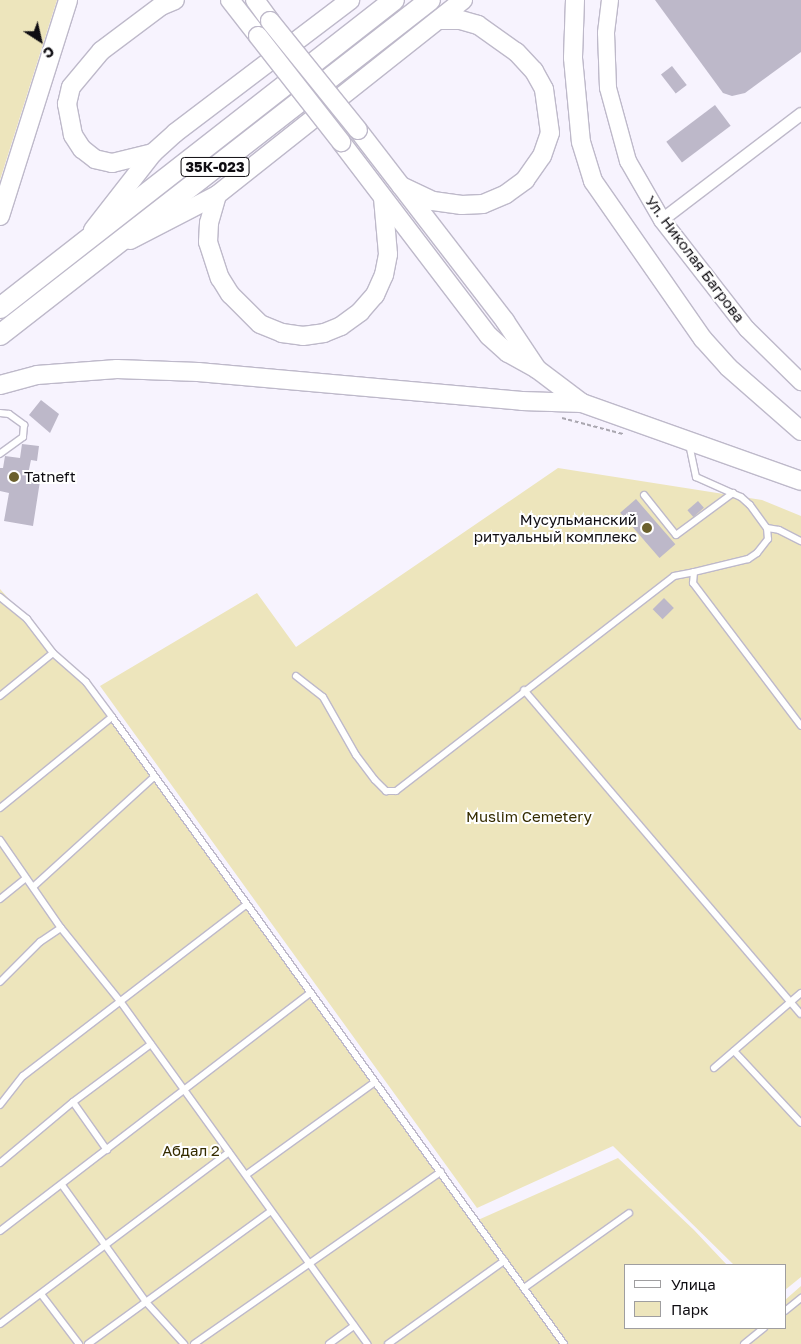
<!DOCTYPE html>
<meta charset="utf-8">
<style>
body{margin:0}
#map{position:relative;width:801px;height:1344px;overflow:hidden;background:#f7f3fe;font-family:"Golos Text",sans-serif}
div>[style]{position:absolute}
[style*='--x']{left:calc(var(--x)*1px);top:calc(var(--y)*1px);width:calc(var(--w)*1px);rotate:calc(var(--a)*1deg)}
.green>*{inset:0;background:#ede5bc}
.building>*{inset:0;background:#bdb8c9;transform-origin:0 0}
.path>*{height:2px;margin-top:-1px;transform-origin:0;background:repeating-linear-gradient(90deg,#aaa7b0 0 4px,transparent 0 6.5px)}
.roads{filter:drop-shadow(1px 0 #beb9ca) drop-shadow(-1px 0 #beb9ca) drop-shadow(0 1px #beb9ca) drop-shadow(0 -1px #beb9ca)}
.service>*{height:6px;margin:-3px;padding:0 3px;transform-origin:3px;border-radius:3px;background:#fff}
.minor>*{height:12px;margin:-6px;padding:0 6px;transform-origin:6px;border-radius:6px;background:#fff}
.tertiary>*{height:16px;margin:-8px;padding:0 8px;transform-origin:8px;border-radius:8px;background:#fff}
.secondary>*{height:18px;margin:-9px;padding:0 9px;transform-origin:9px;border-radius:9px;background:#fff}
.primary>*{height:20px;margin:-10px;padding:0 10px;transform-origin:10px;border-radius:10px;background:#fff}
.bridges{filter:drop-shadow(1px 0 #beb9ca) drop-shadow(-1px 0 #beb9ca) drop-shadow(0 1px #beb9ca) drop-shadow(0 -1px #beb9ca)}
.secondary-bridge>*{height:18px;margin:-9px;padding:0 9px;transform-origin:9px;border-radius:9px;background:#fff}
.dots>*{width:14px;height:14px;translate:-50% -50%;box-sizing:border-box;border:2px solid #fff;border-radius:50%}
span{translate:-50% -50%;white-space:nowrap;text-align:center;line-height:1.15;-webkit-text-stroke:4px #fff;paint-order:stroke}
.shield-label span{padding:1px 4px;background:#fff;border:1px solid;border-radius:4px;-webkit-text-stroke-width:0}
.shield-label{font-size:14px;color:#0f0d12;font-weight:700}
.street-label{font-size:15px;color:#0f0d12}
.poi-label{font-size:15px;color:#0f0d12}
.left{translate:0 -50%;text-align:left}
.right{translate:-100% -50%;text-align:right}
.park-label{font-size:15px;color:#352c00}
.legend{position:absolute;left:624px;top:1264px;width:162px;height:65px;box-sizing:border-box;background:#fff;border:1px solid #9f9ea0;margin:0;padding:6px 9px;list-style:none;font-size:15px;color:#0f0d12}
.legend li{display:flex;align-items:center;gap:10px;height:25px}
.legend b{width:25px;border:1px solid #9f9ea0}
.north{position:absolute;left:15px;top:15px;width:50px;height:50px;-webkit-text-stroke:4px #fff;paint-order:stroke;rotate:145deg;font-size:14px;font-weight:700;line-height:20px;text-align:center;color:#0f0d12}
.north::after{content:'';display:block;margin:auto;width:18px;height:22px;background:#0f0d12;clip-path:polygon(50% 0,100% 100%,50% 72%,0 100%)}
</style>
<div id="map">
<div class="green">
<i style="clip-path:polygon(0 0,57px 0,0 180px)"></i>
<i style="clip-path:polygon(558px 468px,762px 500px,801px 516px,801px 1277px,785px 1290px,785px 1265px,734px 1265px,613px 1146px,477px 1208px,100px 686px,257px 593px,296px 647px)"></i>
<i style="clip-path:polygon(0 589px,84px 683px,478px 1220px,618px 1158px,694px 1230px,727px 1265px,625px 1265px,625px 1328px,785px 1328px,785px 1300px,801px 1286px,801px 1344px,0 1344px)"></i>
</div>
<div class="building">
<i style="clip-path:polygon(655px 0,801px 0,801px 52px,745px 93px,732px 96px,723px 93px)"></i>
<i style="left:672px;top:66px;width:24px;height:14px;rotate:52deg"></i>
<i style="left:715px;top:105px;width:26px;height:61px;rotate:53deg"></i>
<i style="clip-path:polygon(41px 400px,59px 414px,50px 433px,29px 415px)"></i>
<i style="clip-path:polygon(22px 444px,39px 446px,37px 461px,31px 460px,27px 479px,40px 481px,33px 526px,4px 521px,9px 493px,0 491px,0 468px,3px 468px,5px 456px,20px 458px)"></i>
<i style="left:636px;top:499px;width:60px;height:21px;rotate:49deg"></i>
<i style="left:698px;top:501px;width:9px;height:14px;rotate:49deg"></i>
<i style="left:664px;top:598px;width:14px;height:16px;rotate:45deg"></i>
</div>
<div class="path">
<i style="--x:562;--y:418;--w:63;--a:14.7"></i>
</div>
<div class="roads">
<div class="service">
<i style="--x:0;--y:413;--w:9;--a:6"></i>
<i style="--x:9;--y:414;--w:19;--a:36"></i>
<i style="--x:24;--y:425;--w:12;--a:95"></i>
<i style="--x:23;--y:437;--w:29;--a:144"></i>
<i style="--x:689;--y:444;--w:34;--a:78"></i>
<i style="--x:696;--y:477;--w:49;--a:24"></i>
<i style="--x:741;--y:497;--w:12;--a:42"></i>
<i style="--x:750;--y:505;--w:29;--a:54"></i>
<i style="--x:767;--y:528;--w:11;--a:85"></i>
<i style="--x:768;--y:539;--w:18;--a:128"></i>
<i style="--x:757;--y:553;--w:11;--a:146"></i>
<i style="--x:748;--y:559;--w:56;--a:166.5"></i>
<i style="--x:694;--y:572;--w:11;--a:95"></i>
<i style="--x:693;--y:583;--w:179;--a:52.9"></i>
<i style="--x:644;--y:495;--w:51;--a:51.3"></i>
<i style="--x:676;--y:535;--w:71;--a:-36.4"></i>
<i style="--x:767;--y:528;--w:12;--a:9"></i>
<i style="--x:779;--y:530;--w:25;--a:27"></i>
<i style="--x:0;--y:597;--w:35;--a:39"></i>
<i style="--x:27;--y:619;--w:43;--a:52.6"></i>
<i style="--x:53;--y:653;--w:44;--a:41.3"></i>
<i style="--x:86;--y:682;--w:44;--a:53.4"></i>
<i style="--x:112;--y:717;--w:773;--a:54.21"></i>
<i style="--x:296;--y:676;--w:34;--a:38"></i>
<i style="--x:323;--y:697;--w:67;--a:60.4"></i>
<i style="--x:356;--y:755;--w:31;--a:53"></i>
<i style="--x:375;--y:780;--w:16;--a:45"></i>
<i style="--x:386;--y:791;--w:10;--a:0"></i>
<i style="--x:396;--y:791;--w:351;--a:-37.7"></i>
<i style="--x:674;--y:576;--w:20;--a:-11"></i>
<i style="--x:524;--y:690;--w:426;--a:49.5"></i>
<i style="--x:0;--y:696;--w:68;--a:-39.1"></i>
<i style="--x:0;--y:808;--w:144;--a:-39.1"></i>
<i style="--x:0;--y:840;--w:107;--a:55.3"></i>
<i style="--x:61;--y:928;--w:94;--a:51.1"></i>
<i style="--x:120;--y:1001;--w:423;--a:54.2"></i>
<i style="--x:33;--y:887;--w:164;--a:-42.3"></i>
<i style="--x:0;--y:899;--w:33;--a:-39"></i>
<i style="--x:0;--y:982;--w:57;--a:-45"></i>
<i style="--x:40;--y:942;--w:25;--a:-34"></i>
<i style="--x:734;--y:1051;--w:98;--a:47.1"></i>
<i style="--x:714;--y:1068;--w:115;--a:-40.8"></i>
<i style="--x:73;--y:1102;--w:59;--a:54.7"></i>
<i style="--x:0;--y:1105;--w:37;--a:-52"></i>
<i style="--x:23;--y:1076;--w:281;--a:-37.5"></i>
<i style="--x:0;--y:1163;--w:95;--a:-39.9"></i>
<i style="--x:73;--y:1102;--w:97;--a:-36.6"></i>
<i style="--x:246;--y:1175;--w:159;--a:-35.8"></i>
<i style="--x:62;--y:1185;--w:144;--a:54.3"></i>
<i style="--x:146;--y:1302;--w:57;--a:47.9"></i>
<i style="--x:0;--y:1231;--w:389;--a:-37.5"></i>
<i style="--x:524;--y:1288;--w:129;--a:-35.5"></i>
<i style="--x:41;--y:1294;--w:63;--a:52.8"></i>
<i style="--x:785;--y:1311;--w:21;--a:-39"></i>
<i style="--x:0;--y:1324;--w:286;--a:-36.9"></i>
<i style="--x:88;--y:1344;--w:226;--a:-36"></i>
<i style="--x:194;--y:1344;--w:301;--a:-34.9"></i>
<i style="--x:329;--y:1344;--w:31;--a:-36"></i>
<i style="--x:388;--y:1344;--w:143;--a:-35.6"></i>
<i style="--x:744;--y:1344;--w:26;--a:-39"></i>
</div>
<div class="minor">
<i style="--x:662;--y:220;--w:175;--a:-37.3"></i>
</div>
<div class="tertiary">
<i style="--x:610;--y:0;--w:33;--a:97"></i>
<i style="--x:606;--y:33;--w:55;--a:87.9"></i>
<i style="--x:608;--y:88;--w:76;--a:74.7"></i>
<i style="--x:628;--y:161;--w:68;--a:60"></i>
<i style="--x:662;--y:220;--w:138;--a:52.1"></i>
<i style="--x:747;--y:329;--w:76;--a:44.5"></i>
</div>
<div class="secondary">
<i style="--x:230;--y:0;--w:46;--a:52.1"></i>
<i style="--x:255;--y:0;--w:26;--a:54"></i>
<i style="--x:575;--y:0;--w:58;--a:92"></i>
<i style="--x:573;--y:58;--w:84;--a:84.6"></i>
<i style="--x:581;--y:142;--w:41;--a:72.9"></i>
<i style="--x:593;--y:181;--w:193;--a:55.2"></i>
<i style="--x:703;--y:339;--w:38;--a:48"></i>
<i style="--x:728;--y:367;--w:97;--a:41.2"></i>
<i style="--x:358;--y:130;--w:241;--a:52.4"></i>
<i style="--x:505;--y:321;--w:58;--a:56.3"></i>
<i style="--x:341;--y:142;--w:244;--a:52.7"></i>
<i style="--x:489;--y:336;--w:25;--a:42"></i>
<i style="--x:508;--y:353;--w:33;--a:29"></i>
<i style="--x:537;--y:369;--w:56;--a:37.1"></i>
<i style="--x:582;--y:403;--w:232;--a:19.6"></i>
<i style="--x:153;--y:153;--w:42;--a:166.3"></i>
<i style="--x:112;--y:163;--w:17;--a:-167"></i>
<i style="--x:95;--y:159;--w:16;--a:-142"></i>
<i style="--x:82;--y:149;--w:17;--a:-123"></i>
<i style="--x:73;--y:135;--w:32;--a:-101"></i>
<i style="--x:67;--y:104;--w:17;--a:-77"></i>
<i style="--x:71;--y:87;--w:47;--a:-50.2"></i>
<i style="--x:101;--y:51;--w:75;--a:-36.9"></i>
<i style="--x:161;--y:6;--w:15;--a:-23"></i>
<i style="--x:401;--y:186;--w:35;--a:25"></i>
<i style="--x:433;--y:201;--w:29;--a:8"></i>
<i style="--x:462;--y:205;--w:21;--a:-3"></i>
<i style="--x:483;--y:204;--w:25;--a:-23"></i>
<i style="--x:506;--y:194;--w:24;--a:-36"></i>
<i style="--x:525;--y:180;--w:29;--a:-55"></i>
<i style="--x:542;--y:156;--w:24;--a:-71"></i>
<i style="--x:550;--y:133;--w:44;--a:-97.8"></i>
<i style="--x:544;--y:89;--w:21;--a:-119"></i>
<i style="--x:534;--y:71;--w:26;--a:-133"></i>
<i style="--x:516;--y:52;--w:47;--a:-144.6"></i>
<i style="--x:478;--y:25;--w:19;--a:-164"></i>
<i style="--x:460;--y:20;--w:21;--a:180"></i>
<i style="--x:217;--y:195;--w:29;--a:106"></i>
<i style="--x:209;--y:223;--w:19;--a:93"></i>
<i style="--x:208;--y:242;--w:38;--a:72"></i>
<i style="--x:220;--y:278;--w:19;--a:58"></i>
<i style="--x:230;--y:294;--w:42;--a:45"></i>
<i style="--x:260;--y:324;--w:24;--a:22"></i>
<i style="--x:282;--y:333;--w:21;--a:8"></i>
<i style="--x:303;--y:336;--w:21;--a:-8"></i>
<i style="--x:324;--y:333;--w:18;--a:-22"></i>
<i style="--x:341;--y:326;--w:24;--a:-36"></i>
<i style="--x:360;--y:312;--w:23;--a:-49"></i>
<i style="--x:375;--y:295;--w:22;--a:-66"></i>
<i style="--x:384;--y:275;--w:21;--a:-79"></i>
<i style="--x:388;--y:254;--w:56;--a:-95.1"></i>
<i style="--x:0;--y:216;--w:226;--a:-72.5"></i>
<i style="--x:93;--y:230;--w:98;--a:-52.1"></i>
<i style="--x:153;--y:153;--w:30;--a:-42"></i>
<i style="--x:175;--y:133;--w:220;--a:-37.2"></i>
<i style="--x:130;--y:240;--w:98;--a:-27.3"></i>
<i style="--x:217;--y:195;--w:314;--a:-38.4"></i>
<i style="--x:0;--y:385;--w:38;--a:-15"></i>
<i style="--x:37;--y:375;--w:80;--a:-4.3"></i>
<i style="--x:117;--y:369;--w:81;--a:2.1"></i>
<i style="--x:198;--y:372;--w:325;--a:5.1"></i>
<i style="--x:522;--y:401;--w:60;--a:1.9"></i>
</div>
<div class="primary">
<i style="--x:0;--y:308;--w:500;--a:-38.02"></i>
<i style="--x:0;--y:335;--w:545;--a:-37.92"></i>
</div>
</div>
<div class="bridges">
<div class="secondary-bridge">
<i style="--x:270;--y:21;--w:140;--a:51.1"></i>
<i style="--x:258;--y:36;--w:135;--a:51.9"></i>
</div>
</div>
<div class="dots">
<i style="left:14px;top:477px;background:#6b602d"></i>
<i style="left:647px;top:528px;background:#6b602d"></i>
</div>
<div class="shield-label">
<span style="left:215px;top:167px">35К-023</span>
</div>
<div class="street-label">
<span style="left:695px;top:259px;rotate:53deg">Ул. Николая Багрова</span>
</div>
<div class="poi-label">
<span class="left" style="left:24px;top:477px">Tatneft</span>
<span class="right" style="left:637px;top:528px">Мусульманский<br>ритуальный комплекс</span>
</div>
<div class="park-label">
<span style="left:529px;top:817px">Muslim Cemetery</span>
<span style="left:191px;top:1151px">Абдал 2</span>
</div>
<ul class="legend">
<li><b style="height:6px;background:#fff"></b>Улица</li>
<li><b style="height:14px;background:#ede5bc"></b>Парк</li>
</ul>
<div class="north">С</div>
</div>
